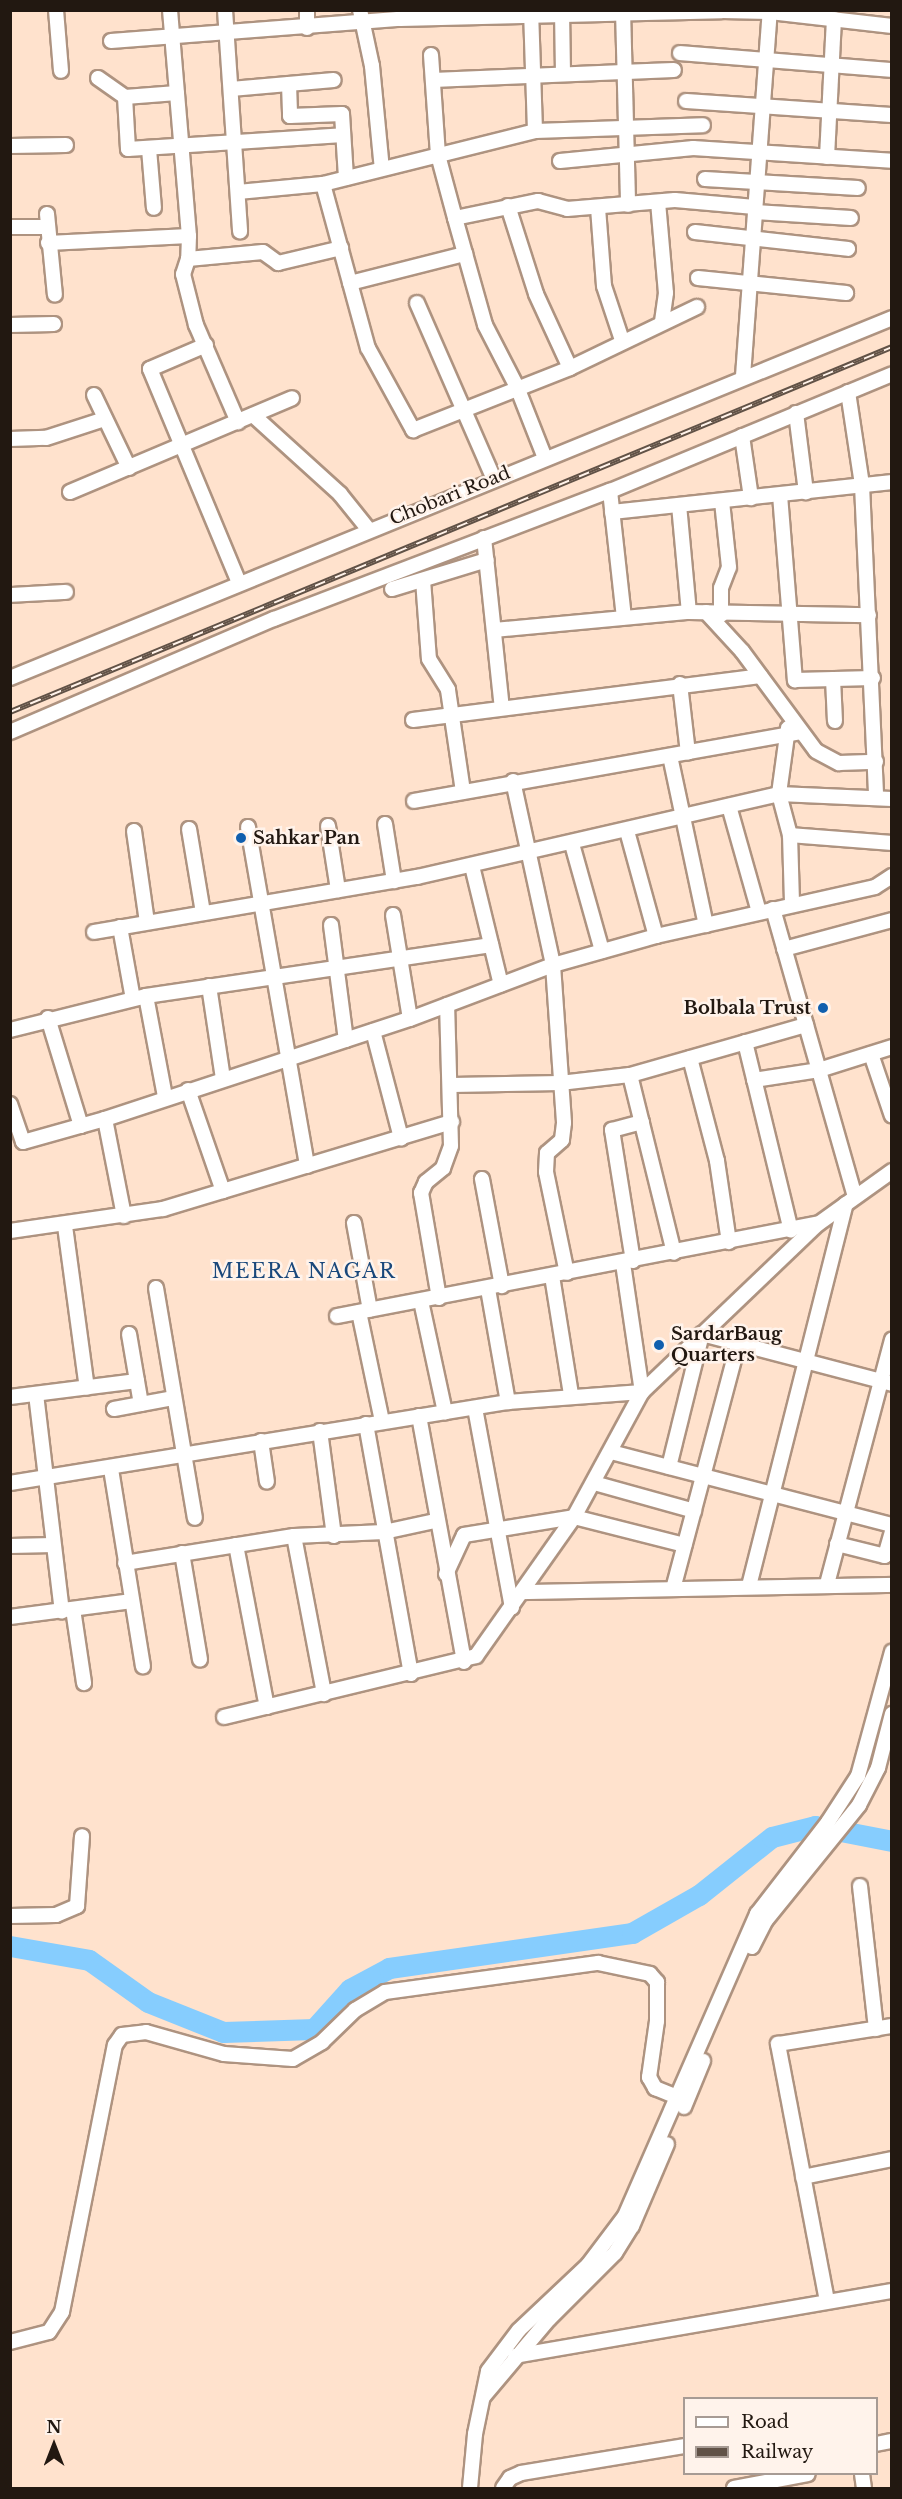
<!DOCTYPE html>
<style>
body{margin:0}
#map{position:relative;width:902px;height:2499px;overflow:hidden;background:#ffe2cd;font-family:"Libre Baskerville",serif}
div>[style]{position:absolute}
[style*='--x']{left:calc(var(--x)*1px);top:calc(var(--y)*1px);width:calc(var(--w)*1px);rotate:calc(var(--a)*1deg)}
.river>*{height:21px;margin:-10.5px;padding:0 10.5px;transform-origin:10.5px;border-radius:10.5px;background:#86cdfe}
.roads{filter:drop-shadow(2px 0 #ae9380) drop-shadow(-2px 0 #ae9380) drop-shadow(0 2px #ae9380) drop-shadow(0 -2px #ae9380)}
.minor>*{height:14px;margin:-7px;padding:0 7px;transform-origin:7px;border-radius:7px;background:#fff}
.rail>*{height:6px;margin-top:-3px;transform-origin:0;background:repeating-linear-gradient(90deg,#fff3eb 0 11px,#615247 0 22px);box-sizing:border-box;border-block:2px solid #615247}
.dots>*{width:16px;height:16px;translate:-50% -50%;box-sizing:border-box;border:3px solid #fff3eb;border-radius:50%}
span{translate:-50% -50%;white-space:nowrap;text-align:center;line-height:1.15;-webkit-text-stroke:5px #fff3eb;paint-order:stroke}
.street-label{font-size:18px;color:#221811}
.poi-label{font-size:18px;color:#221811;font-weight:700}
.left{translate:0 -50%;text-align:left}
.right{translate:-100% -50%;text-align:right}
.neighbourhood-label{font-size:20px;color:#1a487b;letter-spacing:1.5px}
.frame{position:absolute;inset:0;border:12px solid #221811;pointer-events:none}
.legend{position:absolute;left:683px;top:2397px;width:195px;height:78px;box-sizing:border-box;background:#fff3eb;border:2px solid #a79b94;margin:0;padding:8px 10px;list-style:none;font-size:18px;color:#221811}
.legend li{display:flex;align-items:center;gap:12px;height:30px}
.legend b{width:30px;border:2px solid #a79b94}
.north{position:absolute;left:24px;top:2415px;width:60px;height:60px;-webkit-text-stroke:4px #fff3eb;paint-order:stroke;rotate:0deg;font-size:16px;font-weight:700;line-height:24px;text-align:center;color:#221811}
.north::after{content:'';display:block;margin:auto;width:21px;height:27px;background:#221811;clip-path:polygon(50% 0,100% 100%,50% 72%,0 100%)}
</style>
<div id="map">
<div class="river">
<i style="--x:10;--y:1946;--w:80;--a:10"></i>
<i style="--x:89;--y:1960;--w:72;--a:35.4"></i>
<i style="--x:148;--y:2002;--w:81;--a:21.8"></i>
<i style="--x:223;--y:2032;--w:91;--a:-1.9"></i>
<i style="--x:314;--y:2029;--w:54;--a:-48"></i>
<i style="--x:350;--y:1989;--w:44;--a:-28.3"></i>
<i style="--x:389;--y:1968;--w:246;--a:-8.2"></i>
<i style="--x:632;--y:1933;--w:77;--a:-29.6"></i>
<i style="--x:699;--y:1895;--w:93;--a:-38.5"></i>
<i style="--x:772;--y:1837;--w:44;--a:-14.3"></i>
<i style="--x:815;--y:1826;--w:78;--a:11"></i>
</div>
<div class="roads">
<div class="minor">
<i style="--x:56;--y:10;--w:61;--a:85.3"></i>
<i style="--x:170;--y:10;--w:227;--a:85.2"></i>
<i style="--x:189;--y:236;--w:23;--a:92"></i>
<i style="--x:188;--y:259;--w:16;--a:108"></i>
<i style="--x:183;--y:274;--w:53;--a:75.7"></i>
<i style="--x:196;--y:325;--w:106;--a:66.6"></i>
<i style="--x:225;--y:10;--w:222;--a:86.1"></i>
<i style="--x:307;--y:10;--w:18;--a:90"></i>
<i style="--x:360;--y:10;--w:57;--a:77.9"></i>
<i style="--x:372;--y:66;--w:103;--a:84.5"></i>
<i style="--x:531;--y:10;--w:121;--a:88.1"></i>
<i style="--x:562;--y:10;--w:63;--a:89.1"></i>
<i style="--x:623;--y:10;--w:195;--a:88.5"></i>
<i style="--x:111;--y:41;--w:290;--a:-4.4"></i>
<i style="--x:400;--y:19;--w:322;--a:-1.4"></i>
<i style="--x:722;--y:11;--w:48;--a:1.2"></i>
<i style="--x:770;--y:12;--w:123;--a:6.5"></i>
<i style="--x:680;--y:53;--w:213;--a:4.6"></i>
<i style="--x:431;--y:55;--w:100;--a:86"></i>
<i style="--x:438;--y:155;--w:65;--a:74.9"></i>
<i style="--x:455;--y:218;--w:111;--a:74.3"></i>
<i style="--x:485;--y:325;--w:70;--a:62.7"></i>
<i style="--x:517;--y:387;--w:76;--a:68.5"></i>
<i style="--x:98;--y:78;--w:33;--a:35"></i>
<i style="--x:125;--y:97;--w:52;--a:86.7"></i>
<i style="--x:128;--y:149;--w:215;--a:-3.7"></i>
<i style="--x:433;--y:80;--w:241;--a:-2.4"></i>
<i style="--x:289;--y:84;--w:32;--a:88"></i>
<i style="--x:290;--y:116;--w:52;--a:-2.2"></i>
<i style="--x:342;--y:114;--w:64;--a:86.4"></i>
<i style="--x:231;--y:89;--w:103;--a:-5"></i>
<i style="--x:125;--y:97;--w:52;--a:-4.4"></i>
<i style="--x:686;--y:101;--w:206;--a:3.9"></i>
<i style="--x:10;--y:146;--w:56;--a:-1"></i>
<i style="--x:149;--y:149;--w:59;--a:85.2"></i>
<i style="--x:827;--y:157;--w:138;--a:-87.1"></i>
<i style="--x:560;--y:161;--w:134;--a:-5.6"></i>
<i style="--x:693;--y:148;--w:199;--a:3.7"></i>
<i style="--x:705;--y:179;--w:153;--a:3.4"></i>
<i style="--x:323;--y:184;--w:170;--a:74.7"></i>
<i style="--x:368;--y:348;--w:94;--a:61.2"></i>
<i style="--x:413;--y:430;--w:169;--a:-21.5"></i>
<i style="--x:570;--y:368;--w:141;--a:-25.7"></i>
<i style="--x:238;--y:192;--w:85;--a:-5.4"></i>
<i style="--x:323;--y:184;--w:219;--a:-14"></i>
<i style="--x:535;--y:131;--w:168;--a:-2"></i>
<i style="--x:658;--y:202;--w:91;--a:85"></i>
<i style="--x:666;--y:293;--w:29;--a:98"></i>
<i style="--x:508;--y:206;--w:92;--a:72.3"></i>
<i style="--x:536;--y:294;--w:81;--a:65.3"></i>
<i style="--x:598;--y:208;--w:78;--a:85.6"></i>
<i style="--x:604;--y:286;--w:57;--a:71.6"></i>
<i style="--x:755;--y:212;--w:96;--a:3.6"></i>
<i style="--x:47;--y:214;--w:81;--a:84.4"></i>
<i style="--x:455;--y:218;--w:85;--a:-11.6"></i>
<i style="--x:538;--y:201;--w:30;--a:15"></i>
<i style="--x:567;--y:209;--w:108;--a:-4.8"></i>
<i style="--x:675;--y:200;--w:80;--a:5"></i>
<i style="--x:10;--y:227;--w:37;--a:0"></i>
<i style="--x:695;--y:232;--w:154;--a:6.3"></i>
<i style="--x:48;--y:243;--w:141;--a:-2.8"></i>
<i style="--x:188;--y:259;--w:75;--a:-5.3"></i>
<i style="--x:263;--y:252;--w:19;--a:36"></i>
<i style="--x:278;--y:263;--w:65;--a:-13.4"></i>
<i style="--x:698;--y:278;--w:149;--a:5.8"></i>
<i style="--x:350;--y:283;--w:119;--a:-14.2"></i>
<i style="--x:417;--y:303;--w:192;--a:66.4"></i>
<i style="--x:10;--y:325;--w:44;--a:-1.3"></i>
<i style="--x:206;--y:345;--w:61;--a:156.8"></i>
<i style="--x:150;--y:369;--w:232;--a:67.4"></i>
<i style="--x:743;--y:376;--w:367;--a:-85.8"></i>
<i style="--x:848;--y:392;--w:94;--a:81.4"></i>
<i style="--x:862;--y:485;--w:313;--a:87.4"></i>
<i style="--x:94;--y:395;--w:81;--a:64.4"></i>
<i style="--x:796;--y:413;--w:80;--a:82.8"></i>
<i style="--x:253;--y:415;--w:118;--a:42.2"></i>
<i style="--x:340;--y:494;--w:46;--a:51.1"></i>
<i style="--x:742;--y:436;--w:63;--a:81.7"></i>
<i style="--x:10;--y:439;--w:36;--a:-2"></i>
<i style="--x:46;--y:438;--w:62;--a:-17.9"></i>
<i style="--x:610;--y:491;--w:127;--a:83.7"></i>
<i style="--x:70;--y:492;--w:241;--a:-22.9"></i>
<i style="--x:780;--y:495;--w:186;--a:85.4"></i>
<i style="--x:795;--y:680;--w:78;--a:-1.5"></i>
<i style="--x:679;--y:505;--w:107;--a:84.7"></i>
<i style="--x:612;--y:512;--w:282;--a:-6.1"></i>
<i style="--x:484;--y:538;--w:171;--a:84"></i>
<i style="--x:423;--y:580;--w:79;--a:85.7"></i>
<i style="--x:429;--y:659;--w:36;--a:58"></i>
<i style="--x:448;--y:690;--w:103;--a:81.6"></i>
<i style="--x:392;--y:589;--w:99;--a:-17"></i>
<i style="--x:10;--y:595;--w:56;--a:-3.1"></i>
<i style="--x:706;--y:612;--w:53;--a:47.3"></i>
<i style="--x:742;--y:651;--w:124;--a:53.5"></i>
<i style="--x:816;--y:751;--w:26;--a:28"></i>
<i style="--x:839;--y:763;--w:37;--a:-2"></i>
<i style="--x:721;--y:615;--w:27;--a:-90"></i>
<i style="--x:721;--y:588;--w:22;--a:-69"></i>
<i style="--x:729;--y:567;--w:66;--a:-96.1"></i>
<i style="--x:494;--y:630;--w:196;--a:-5.3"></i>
<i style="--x:689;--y:612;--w:180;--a:1"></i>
<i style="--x:10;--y:678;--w:953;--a:-22.2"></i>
<i style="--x:833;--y:679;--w:42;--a:87.3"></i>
<i style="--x:680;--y:684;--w:69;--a:83.4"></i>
<i style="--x:413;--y:720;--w:350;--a:-7.2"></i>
<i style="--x:788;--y:728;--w:67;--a:97.8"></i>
<i style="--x:779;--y:794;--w:42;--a:75"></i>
<i style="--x:790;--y:835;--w:68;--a:88.3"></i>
<i style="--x:10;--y:732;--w:287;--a:-23.2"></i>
<i style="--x:274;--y:619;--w:360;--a:-20.9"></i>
<i style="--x:610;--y:491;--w:305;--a:-22.5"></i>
<i style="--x:670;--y:756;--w:173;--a:78"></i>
<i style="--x:513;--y:781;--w:188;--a:77.7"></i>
<i style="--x:553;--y:965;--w:158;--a:86"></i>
<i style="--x:564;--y:1123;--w:17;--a:97"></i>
<i style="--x:562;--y:1140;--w:20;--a:139"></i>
<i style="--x:547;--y:1153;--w:19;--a:93"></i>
<i style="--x:546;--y:1172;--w:103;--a:78.3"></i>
<i style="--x:414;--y:801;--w:393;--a:-10.1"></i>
<i style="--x:729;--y:806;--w:110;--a:74.2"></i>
<i style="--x:385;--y:824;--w:58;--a:81"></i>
<i style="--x:328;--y:826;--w:65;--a:81.1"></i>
<i style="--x:248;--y:827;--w:344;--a:80.1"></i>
<i style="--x:189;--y:829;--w:85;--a:80.5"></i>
<i style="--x:134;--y:831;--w:92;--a:81.9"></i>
<i style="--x:627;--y:831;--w:109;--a:74.6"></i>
<i style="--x:790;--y:835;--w:102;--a:4.5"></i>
<i style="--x:572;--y:844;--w:111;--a:74.3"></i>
<i style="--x:472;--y:866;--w:122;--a:76.3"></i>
<i style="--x:773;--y:909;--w:298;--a:74.1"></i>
<i style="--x:393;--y:915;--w:105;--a:80.7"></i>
<i style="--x:331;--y:925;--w:116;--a:82.6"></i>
<i style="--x:120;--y:927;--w:73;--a:79.8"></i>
<i style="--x:94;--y:932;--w:328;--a:-9.7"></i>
<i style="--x:417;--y:877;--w:371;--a:-12.9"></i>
<i style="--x:779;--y:794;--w:113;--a:2.5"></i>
<i style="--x:784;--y:949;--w:112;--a:-15"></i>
<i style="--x:209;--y:986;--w:94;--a:81.4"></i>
<i style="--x:146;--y:996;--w:103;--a:79.3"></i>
<i style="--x:48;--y:1018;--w:113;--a:73"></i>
<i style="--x:10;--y:1030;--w:140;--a:-14"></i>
<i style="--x:146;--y:996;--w:349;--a:-8.4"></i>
<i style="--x:373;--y:1031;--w:111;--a:75.3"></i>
<i style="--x:745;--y:1042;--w:194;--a:76.3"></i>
<i style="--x:871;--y:1054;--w:65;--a:71.3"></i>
<i style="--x:690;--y:1058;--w:106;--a:75.3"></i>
<i style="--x:717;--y:1161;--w:82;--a:81.6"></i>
<i style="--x:630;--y:1075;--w:183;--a:76.1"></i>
<i style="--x:754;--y:1080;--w:66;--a:-8.7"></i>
<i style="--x:819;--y:1070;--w:77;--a:-17.5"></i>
<i style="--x:452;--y:1085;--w:108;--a:-1.1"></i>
<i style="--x:560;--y:1083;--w:70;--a:-6.5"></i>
<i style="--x:630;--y:1075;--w:183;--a:-15.9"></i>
<i style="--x:188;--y:1090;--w:107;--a:70.9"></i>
<i style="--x:10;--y:1104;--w:40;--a:71.1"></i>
<i style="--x:23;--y:1142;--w:85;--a:-15.7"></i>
<i style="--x:105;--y:1119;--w:321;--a:-18.2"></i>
<i style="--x:410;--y:1019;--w:153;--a:-20.7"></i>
<i style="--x:553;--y:965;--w:107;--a:-15.7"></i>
<i style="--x:656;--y:936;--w:224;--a:-12.6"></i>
<i style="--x:875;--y:887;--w:20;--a:-33"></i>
<i style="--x:105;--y:1119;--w:99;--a:78.9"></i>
<i style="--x:482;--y:1179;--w:109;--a:79.4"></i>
<i style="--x:354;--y:1223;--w:88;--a:79.6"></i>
<i style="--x:65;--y:1226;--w:163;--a:82.3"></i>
<i style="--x:10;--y:1231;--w:155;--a:-8.2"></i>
<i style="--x:163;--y:1209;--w:302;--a:-16.8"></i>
<i style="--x:633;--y:1261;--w:133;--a:-99.1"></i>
<i style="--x:612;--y:1130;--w:31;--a:-15"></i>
<i style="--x:552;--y:1276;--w:121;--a:80.9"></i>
<i style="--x:156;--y:1288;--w:233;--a:80.4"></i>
<i style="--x:488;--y:1289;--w:115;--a:80"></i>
<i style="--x:439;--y:1298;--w:107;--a:-99.7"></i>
<i style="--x:421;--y:1193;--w:12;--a:-66"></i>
<i style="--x:426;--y:1182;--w:22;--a:-39"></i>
<i style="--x:443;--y:1168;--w:23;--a:-70"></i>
<i style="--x:451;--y:1146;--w:141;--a:-91.6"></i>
<i style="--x:421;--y:1301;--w:114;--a:77.8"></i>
<i style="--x:359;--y:1312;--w:111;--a:78.1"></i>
<i style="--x:337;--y:1316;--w:488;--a:-10.9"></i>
<i style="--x:129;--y:1334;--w:71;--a:80.3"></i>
<i style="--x:36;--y:1394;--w:219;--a:83.2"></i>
<i style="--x:10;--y:1397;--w:128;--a:-7.2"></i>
<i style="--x:475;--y:1408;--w:203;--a:79.5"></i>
<i style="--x:114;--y:1409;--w:61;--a:-10.4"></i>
<i style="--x:419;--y:1416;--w:250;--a:79.6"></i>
<i style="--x:366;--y:1424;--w:254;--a:79.8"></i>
<i style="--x:320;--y:1431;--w:106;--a:82.4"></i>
<i style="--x:261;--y:1441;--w:41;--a:81.7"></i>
<i style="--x:611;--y:1452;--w:290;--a:14.6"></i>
<i style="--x:669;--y:1467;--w:137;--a:-76.1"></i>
<i style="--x:702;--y:1334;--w:196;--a:14.7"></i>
<i style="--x:111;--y:1469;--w:200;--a:80.8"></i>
<i style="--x:10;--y:1483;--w:505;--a:-9.24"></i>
<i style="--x:508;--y:1402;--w:134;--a:-4.3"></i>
<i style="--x:642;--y:1392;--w:130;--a:-98.4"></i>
<i style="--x:594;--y:1483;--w:104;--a:15.6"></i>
<i style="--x:294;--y:1536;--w:161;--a:79.2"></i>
<i style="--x:837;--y:1544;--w:49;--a:14"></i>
<i style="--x:885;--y:1556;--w:26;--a:-74"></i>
<i style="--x:236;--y:1545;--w:165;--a:79.2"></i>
<i style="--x:10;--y:1546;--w:43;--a:-1.3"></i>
<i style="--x:182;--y:1553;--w:108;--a:80.4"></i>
<i style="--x:125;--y:1563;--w:171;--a:-9.1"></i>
<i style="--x:294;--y:1536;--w:90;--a:-2.5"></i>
<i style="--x:384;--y:1532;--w:52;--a:-12.2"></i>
<i style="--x:446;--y:1574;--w:43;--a:-65.2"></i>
<i style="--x:464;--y:1535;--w:111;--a:-9.3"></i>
<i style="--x:574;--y:1517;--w:114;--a:14.2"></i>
<i style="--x:827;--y:1584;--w:253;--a:-75.1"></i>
<i style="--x:749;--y:1586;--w:394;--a:-75.8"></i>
<i style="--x:673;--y:1589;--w:253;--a:-75.1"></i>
<i style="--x:523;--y:1592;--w:369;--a:-1.1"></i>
<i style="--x:73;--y:1609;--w:75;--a:81.5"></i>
<i style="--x:10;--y:1617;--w:123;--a:-7.5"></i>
<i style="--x:224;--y:1717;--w:259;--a:-13.6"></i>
<i style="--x:476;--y:1656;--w:170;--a:-54.8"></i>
<i style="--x:574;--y:1517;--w:142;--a:-61.5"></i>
<i style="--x:642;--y:1392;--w:243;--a:-43.7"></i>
<i style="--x:818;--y:1224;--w:91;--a:-35.6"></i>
<i style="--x:860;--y:1886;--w:144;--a:83.6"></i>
<i style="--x:10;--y:1916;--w:46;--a:-1.2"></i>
<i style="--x:56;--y:1915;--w:23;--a:-23"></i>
<i style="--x:77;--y:1906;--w:70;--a:-85.9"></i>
<i style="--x:752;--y:1947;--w:30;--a:-63"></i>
<i style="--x:766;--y:1920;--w:148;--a:-51"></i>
<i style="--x:859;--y:1805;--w:42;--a:-62.8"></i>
<i style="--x:878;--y:1768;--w:56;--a:-75.5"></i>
<i style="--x:684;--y:2107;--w:50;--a:-67.6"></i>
<i style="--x:803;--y:2177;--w:91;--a:-11.4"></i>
<i style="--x:827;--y:2301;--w:262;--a:-100.8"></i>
<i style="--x:778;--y:2044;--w:115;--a:-9"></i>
<i style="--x:10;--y:2342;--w:40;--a:-14.4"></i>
<i style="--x:49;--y:2332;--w:24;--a:-57"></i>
<i style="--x:62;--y:2312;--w:272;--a:-78.8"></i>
<i style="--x:115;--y:2045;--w:12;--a:-55"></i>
<i style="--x:122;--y:2035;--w:24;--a:-7"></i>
<i style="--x:146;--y:2032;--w:81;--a:15.8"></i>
<i style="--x:224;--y:2054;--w:69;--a:4.1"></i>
<i style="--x:293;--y:2059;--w:34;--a:-30"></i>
<i style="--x:322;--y:2042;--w:46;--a:-44.1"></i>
<i style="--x:355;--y:2010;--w:35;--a:-31"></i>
<i style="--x:385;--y:1992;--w:215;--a:-7.8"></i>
<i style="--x:598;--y:1963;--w:53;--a:11.9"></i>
<i style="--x:650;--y:1974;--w:11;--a:49"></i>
<i style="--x:657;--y:1982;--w:39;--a:90"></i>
<i style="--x:657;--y:2021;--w:57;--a:98.1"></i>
<i style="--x:649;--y:2077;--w:13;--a:61"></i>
<i style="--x:655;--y:2088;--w:24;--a:22"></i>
<i style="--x:515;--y:2356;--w:383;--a:-9.8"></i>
<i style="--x:483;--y:2397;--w:102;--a:-49.8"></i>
<i style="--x:549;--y:2319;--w:93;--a:-45"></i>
<i style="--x:615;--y:2253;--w:32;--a:-58"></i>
<i style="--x:632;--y:2226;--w:89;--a:-66.9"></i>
<i style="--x:876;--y:2444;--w:16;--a:-11"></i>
<i style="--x:862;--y:2474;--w:14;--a:82"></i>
<i style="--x:470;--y:2488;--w:54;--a:-84.7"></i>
<i style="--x:475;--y:2434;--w:64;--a:-78.3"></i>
<i style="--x:488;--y:2371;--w:51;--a:-52.9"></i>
<i style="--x:519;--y:2330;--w:95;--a:-43.3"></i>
<i style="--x:588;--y:2265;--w:61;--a:-52.9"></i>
<i style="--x:625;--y:2216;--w:330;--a:-66.4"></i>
<i style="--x:757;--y:1914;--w:116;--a:-52.3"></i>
<i style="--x:828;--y:1822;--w:55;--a:-56.9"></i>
<i style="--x:858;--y:1776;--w:129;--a:-74.7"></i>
<i style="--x:503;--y:2488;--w:12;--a:-55"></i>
<i style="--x:510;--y:2478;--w:12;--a:-24"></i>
<i style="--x:521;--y:2473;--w:165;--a:-9.4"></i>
<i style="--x:734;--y:2488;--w:75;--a:-10.7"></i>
</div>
</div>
<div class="rail">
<i style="--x:10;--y:712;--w:955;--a:-22.48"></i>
</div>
<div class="dots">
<i style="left:241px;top:838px;background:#105fae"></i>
<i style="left:823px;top:1008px;background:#105fae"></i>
<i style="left:659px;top:1345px;background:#105fae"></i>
</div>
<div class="street-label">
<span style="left:450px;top:496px;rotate:-22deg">Chobari Road</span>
</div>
<div class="poi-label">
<span class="left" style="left:253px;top:838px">Sahkar Pan</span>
<span class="right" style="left:811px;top:1008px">Bolbala Trust</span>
<span class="left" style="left:671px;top:1345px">SardarBaug<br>Quarters</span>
</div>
<div class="neighbourhood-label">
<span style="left:304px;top:1271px">MEERA NAGAR</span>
</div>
<div class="frame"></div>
<ul class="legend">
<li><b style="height:8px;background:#fff"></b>Road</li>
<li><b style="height:8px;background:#615247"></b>Railway</li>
</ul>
<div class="north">N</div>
</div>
